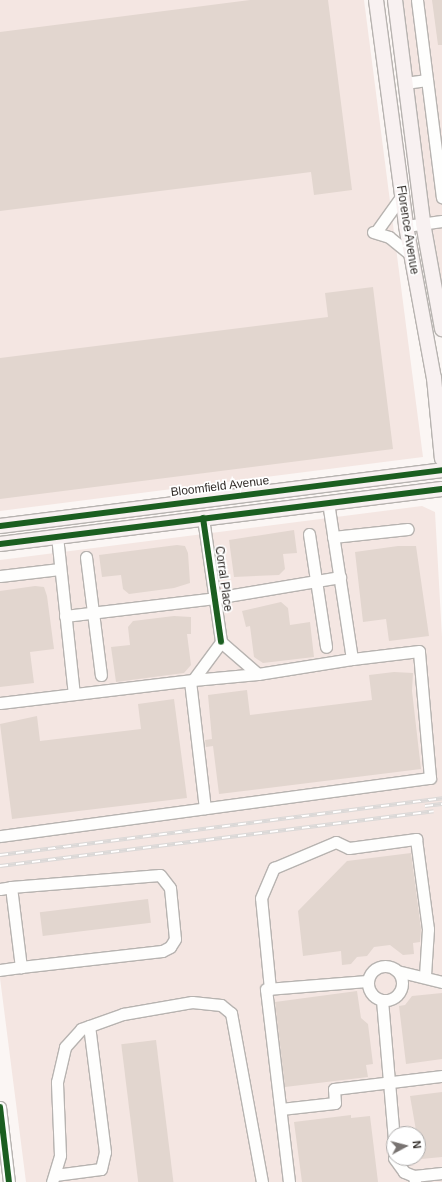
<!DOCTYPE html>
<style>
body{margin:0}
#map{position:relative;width:442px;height:1182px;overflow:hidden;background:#fbf6f4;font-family:Arial,sans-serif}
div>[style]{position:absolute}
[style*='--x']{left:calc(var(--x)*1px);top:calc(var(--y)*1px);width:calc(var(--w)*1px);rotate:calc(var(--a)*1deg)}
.industrial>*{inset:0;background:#f4e6e2}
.building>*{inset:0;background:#e2d6cf;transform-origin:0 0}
.roads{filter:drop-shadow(1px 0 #b7b3b0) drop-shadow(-1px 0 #b7b3b0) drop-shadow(0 1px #b7b3b0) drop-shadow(0 -1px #b7b3b0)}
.minor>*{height:11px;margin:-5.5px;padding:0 5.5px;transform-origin:5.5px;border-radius:5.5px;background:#fefefd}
.minor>.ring{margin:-5.5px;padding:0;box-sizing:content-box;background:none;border:11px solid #fefefd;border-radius:50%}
.major>*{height:14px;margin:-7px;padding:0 7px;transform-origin:7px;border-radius:7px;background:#f8f1f1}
.rail>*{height:4px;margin-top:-2px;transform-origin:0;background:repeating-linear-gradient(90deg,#fff 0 8px,#dad8d7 0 16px);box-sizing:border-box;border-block:1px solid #dad8d7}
.cycleway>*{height:6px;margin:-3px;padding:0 3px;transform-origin:3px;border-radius:3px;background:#1b5e20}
span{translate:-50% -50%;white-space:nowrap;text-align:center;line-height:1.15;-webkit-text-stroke:3.5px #fff;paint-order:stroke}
.street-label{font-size:12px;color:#322d2a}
.north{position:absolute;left:386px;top:1126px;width:40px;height:40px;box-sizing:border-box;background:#fff;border:1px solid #adabaa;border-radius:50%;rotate:83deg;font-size:11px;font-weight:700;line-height:16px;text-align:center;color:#322d2a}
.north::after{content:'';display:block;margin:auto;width:14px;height:18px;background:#787371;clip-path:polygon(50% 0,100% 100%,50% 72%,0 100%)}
</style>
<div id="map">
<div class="industrial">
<i style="clip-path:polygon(0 0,364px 0,423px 457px,0 511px)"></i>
<i style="clip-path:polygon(403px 0,442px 0,442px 283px,427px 200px)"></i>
<i style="clip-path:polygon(evenodd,422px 506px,435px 512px,442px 637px,442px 1182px,26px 1182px,0 978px,0 560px,422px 506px,394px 1134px,418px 1134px,418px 1158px,394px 1158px,394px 1134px)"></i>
</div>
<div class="building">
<i style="clip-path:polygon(250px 0,328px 0,352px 190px,314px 195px,311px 172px,0 211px,0 32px)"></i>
<i style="clip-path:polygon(432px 0,442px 0,442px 45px,438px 45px)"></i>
<i style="clip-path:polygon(373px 287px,393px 449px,0 499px,0 358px,328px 317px,325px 293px)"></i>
<i style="clip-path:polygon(294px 530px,297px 553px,283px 554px,285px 569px,279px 575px,234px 577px,229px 540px)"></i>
<i style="clip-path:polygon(177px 545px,185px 546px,188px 553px,190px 583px,174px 588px,129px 594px,123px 589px,121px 575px,102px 577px,99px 555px)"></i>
<i style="clip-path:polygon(398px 546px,416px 546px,429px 636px,389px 641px,386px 619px,363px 622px,355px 552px)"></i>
<i style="clip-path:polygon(35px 586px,44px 587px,47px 596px,54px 649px,30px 652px,34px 683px,0 687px,0 591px)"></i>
<i style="clip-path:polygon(281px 602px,288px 608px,290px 625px,310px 622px,314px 657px,263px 663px,254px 657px,250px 626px,246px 627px,242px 611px)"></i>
<i style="clip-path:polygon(174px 616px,191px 617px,191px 634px,187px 634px,191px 665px,184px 673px,116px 682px,111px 647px,130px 645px,128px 627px,133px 621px)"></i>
<i style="clip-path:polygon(394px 672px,413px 673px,412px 691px,421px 769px,219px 794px,213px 746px,206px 747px,205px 740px,212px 739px,208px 695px,247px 690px,250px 715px,372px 700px,369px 675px)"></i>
<i style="clip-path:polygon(174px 699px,187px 798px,12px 819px,0 724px,37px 716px,40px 741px,141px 729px,138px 704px)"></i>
<i style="clip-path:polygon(411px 853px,421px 929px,420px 942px,413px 943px,414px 954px,403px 955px,390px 945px,374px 947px,367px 956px,357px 957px,351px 964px,342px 965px,341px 951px,303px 956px,298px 911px,347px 861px)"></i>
<i style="left:148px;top:899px;width:24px;height:109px;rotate:83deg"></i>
<i style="clip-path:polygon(357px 991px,361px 1018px,368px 1024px,373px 1064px,366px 1065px,368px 1077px,285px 1087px,275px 1002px)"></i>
<i style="clip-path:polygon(442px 993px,442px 1059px,406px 1064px,399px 1006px,405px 1005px,412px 996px)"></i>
<i style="left:156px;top:1040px;width:143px;height:35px;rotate:83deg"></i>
<i style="clip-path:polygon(442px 1092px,442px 1157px,421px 1159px,410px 1096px)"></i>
<i style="clip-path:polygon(351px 1115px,351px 1118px,370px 1116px,378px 1182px,302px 1182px,294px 1122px)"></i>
</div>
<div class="roads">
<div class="minor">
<i style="--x:417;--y:0;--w:199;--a:82.8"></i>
<i style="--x:405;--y:83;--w:22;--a:-8"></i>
<i style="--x:406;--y:226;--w:36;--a:-8"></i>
<i style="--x:373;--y:232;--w:17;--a:17"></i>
<i style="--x:389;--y:237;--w:28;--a:39"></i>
<i style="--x:376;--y:232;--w:43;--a:-54.5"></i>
<i style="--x:203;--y:518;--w:125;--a:81.7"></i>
<i style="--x:309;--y:534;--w:114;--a:81.4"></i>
<i style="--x:57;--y:536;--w:159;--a:83.9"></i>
<i style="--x:333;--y:537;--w:75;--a:-6.1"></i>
<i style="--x:86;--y:557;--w:119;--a:82.8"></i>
<i style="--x:0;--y:576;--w:60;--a:-6.7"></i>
<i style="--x:65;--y:616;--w:151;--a:-6.8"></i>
<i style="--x:215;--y:598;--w:127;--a:-9.5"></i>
<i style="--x:221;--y:642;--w:49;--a:40.9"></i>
<i style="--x:258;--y:674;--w:95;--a:-9.1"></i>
<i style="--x:193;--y:680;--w:65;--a:-5.3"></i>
<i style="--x:190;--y:681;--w:128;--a:83.3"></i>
<i style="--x:0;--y:703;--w:194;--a:-6.8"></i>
<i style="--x:193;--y:680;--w:47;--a:-53.6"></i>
<i style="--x:0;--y:836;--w:434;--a:-7.7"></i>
<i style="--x:430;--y:778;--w:127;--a:-95"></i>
<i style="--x:419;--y:651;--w:67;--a:173.2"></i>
<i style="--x:352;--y:659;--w:159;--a:-98.7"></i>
<i style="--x:11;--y:887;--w:149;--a:-4.6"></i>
<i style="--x:160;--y:875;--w:16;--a:52"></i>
<i style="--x:170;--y:888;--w:51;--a:84.4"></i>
<i style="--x:175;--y:939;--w:9;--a:122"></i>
<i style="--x:170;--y:947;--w:9;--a:153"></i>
<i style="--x:162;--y:951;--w:142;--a:173.5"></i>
<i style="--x:0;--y:889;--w:11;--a:-10"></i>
<i style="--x:11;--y:887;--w:81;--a:82.9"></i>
<i style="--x:21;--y:967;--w:21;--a:172"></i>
<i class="ring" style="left:368px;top:966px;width:23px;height:23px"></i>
<i style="--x:397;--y:971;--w:46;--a:13.7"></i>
<i style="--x:270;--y:989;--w:91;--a:-95.6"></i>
<i style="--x:261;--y:898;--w:33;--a:-67"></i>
<i style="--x:274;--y:868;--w:67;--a:-22.8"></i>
<i style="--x:336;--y:842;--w:14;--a:25"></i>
<i style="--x:349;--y:848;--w:68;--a:-7.7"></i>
<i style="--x:416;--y:839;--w:91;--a:82.4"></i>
<i style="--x:428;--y:929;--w:47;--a:93.7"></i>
<i style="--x:382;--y:1000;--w:142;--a:85.1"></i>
<i style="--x:0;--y:1107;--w:76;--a:83.2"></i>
<i style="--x:281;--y:1109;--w:54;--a:-6.3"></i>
<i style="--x:335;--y:1103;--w:14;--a:-94"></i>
<i style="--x:334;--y:1089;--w:109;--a:-6.9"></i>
<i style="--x:394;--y:1158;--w:17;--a:54"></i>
<i style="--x:404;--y:1172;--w:11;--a:22"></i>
<i style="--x:55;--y:1175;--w:46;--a:-7.4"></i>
<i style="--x:101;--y:1169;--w:17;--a:-77"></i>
<i style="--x:105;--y:1152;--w:127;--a:-97.2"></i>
<i style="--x:52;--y:1182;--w:28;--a:-73"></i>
<i style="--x:60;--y:1155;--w:73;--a:-92.4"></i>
<i style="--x:57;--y:1082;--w:36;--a:-77"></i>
<i style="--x:65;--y:1047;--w:24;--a:-48"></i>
<i style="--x:81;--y:1029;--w:45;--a:-19.7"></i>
<i style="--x:123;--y:1014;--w:70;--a:-9.9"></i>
<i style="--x:192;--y:1002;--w:29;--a:6"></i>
<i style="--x:221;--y:1005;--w:13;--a:39"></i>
<i style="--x:231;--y:1013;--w:172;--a:79.6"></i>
<i style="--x:289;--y:1182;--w:194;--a:-96.8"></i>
<i style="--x:266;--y:989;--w:102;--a:-4.5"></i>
<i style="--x:415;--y:1182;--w:6;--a:-99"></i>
<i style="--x:414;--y:1176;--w:28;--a:-6"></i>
</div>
<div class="major">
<i style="--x:376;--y:0;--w:228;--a:82.4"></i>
<i style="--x:406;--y:226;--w:155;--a:79.6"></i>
<i style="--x:434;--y:378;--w:81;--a:84.4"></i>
<i style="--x:395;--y:0;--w:225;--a:82.8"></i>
<i style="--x:423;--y:223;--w:108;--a:79.8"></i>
<i style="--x:0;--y:526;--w:446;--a:-7.2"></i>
<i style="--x:0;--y:544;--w:445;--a:-7.1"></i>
</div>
</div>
<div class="rail">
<i style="--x:425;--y:806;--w:17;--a:-7"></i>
<i style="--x:0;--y:855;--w:446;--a:-7.3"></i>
<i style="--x:0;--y:866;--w:437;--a:-7.2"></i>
</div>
<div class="cycleway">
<i style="--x:203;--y:518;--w:125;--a:81.7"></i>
<i style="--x:0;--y:526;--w:446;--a:-7.2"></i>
<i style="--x:0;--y:544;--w:445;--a:-7.1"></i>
<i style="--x:0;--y:1107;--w:76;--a:83.2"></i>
</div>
<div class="street-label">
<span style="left:407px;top:230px;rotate:81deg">Florence Avenue</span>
<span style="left:220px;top:487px;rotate:-7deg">Bloomfield Avenue</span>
<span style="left:223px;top:579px;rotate:82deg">Corral Place</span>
</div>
<div class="north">N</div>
</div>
